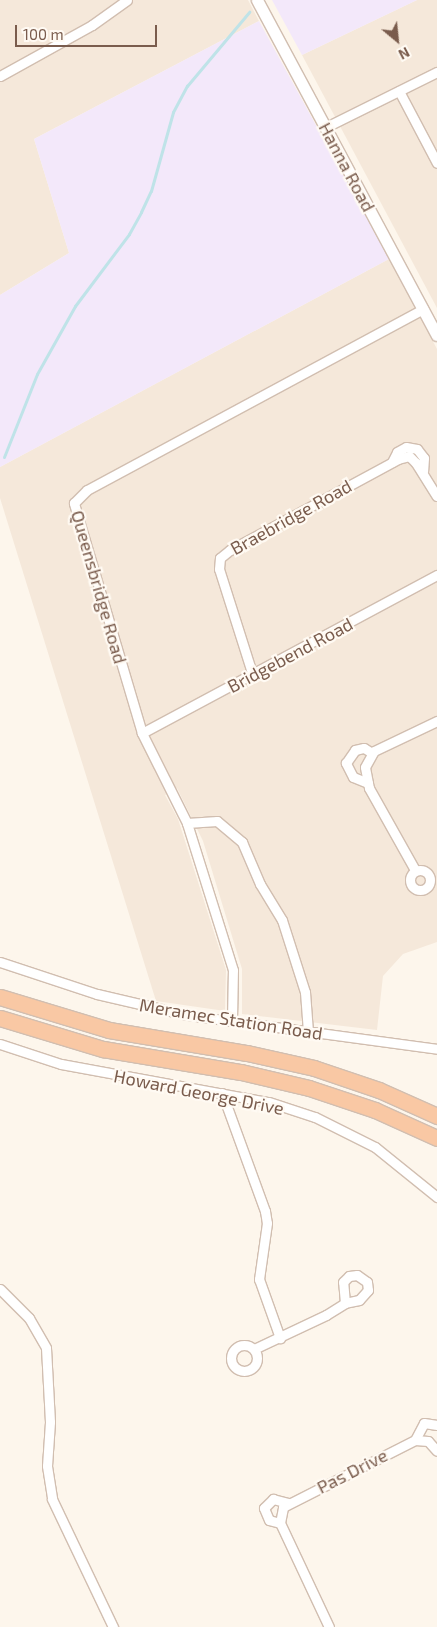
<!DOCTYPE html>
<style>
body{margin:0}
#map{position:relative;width:437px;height:1627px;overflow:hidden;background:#fdf6ec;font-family:"Exo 2",sans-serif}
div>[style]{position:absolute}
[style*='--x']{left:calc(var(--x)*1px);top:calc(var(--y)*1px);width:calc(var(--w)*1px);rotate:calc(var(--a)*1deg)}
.residential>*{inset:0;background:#f5e8da}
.education>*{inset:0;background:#f3e8fa}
.stream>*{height:3px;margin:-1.5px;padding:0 1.5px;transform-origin:1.5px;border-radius:1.5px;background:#bfe3e8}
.roads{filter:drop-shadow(1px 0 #d1beb0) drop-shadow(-1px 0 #d1beb0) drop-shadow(0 1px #d1beb0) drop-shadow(0 -1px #d1beb0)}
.minor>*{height:9px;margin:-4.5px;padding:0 4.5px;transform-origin:4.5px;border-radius:4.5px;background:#fff}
.minor>.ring{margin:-4.5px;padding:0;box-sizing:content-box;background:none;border:9px solid #fff;border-radius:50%}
.tertiary>*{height:11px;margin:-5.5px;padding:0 5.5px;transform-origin:5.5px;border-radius:5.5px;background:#fff}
.trunk>*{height:15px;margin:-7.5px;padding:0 7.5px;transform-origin:7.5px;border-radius:7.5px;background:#f9c8a4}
span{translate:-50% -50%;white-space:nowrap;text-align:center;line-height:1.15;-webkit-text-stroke:4.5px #fffaf3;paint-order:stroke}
.street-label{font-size:18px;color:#7a5c4d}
.north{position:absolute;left:372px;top:15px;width:50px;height:50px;-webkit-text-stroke:4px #fffaf3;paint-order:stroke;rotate:152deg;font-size:14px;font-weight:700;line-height:20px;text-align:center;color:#7a5c4d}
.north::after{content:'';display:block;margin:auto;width:18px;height:22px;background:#7a5c4d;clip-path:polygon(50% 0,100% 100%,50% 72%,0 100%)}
.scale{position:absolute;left:15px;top:25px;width:142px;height:22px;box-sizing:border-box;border:2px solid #7a5c4d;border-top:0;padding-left:6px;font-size:15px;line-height:18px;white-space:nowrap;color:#7a5c4d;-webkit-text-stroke:4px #fffaf3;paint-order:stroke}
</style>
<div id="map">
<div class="residential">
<i style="clip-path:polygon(0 0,248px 0,259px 21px,34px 139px,69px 253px,0 295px)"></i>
<i style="clip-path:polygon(417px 0,437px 0,437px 308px,302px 55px)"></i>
<i style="clip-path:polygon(389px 259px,437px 349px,437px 942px,403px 954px,383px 976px,377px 1030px,242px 1014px,242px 969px,203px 841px,177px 788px,165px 795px,178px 819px,226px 970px,225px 1011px,156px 1001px,0 498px,0 467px)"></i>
</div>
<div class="education">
<i style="clip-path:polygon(272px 0,417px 0,302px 55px)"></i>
<i style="clip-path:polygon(259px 21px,389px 259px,0 467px,0 295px,69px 253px,34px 139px)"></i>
</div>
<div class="stream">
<i style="--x:4;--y:457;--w:89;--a:-68.3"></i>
<i style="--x:37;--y:374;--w:78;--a:-60.8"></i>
<i style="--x:75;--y:306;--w:90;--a:-53.1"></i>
<i style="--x:129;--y:234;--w:25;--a:-61"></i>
<i style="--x:141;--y:212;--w:23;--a:-65"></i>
<i style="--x:151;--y:191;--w:82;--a:-74.4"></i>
<i style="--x:173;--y:112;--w:30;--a:-62"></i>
<i style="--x:187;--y:86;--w:97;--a:-50"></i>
</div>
<div class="roads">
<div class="minor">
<i style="--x:0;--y:76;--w:105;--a:-29"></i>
<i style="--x:92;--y:25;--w:43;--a:-35.5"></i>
<i style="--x:399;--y:91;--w:81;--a:62.2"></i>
<i style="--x:326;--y:127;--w:124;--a:-26.4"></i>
<i style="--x:392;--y:462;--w:11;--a:-63"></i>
<i style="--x:397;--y:452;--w:10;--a:-29"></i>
<i style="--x:406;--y:447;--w:11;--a:10"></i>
<i style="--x:417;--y:449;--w:11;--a:52"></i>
<i style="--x:424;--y:458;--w:13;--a:94"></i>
<i style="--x:253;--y:676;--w:112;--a:-107.6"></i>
<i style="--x:219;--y:569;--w:11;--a:-85"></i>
<i style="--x:220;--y:558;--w:13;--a:-39"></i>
<i style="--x:230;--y:550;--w:191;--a:-28.4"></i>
<i style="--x:398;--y:459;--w:11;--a:-15"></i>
<i style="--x:409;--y:456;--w:10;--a:45"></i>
<i style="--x:416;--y:463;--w:39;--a:58"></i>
<i style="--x:142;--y:733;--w:335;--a:-28.2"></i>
<i style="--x:368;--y:783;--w:16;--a:-158"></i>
<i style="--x:353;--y:777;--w:16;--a:-117"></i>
<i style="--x:346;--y:763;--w:16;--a:-55"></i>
<i style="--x:355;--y:750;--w:9;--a:-13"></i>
<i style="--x:364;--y:748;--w:9;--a:32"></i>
<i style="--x:187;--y:823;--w:30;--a:-4"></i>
<i style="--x:217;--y:821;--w:33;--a:40"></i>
<i style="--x:242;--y:842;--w:46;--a:66.8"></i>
<i style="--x:260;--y:884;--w:42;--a:58.6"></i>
<i style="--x:282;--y:920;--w:76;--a:72.3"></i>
<i style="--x:305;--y:992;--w:40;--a:85.7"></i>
<i class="ring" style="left:410px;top:870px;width:11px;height:11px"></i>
<i style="--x:415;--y:870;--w:94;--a:-119.3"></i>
<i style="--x:369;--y:788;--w:21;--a:-101"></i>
<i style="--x:365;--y:767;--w:18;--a:-61"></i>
<i style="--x:374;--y:751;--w:70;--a:-25.5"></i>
<i style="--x:0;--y:962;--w:102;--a:18.3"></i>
<i style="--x:97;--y:994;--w:92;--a:13.1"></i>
<i style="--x:187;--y:1015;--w:252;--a:7.7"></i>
<i style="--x:232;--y:1020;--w:50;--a:-88.9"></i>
<i style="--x:233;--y:970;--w:154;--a:-107.4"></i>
<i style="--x:187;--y:823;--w:101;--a:-116.6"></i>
<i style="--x:142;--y:733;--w:240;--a:-106.5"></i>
<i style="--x:74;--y:503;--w:18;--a:-45"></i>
<i style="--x:87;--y:490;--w:382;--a:-28.3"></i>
<i style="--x:0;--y:1044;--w:64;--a:18.2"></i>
<i style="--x:61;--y:1064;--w:211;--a:10.4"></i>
<i style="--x:269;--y:1102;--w:48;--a:18.1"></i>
<i style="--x:315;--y:1117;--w:67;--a:26.6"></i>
<i style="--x:375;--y:1147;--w:80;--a:38.9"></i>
<i style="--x:222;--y:1093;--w:126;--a:70"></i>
<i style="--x:265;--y:1211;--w:12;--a:81"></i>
<i style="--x:267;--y:1223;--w:57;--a:98.1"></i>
<i style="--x:259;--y:1279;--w:63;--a:70.4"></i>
<i style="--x:357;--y:1275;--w:12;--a:35"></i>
<i style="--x:367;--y:1282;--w:8;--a:83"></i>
<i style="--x:368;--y:1290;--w:13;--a:132"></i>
<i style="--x:359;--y:1300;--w:14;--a:168"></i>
<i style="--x:345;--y:1303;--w:21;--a:-95"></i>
<i style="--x:343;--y:1282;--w:8;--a:-45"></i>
<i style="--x:349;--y:1276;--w:8;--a:-7"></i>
<i style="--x:0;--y:1289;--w:41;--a:45"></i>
<i style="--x:29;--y:1318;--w:34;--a:60"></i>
<i style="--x:46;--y:1348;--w:74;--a:86.9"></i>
<i style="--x:50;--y:1422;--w:44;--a:93.9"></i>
<i style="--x:47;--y:1466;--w:33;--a:81"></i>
<i style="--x:52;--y:1499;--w:142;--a:64.5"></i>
<i class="ring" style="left:231px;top:1345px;width:17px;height:17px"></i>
<i style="--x:254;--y:1349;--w:80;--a:-25.3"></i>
<i style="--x:326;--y:1315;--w:22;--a:-32"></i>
<i style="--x:415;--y:1440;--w:19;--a:-62"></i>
<i style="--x:424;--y:1423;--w:13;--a:9"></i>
<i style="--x:280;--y:1523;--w:11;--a:-165"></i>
<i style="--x:269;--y:1520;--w:13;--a:-113"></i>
<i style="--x:264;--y:1508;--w:13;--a:-45"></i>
<i style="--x:273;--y:1499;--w:16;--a:15"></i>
<i style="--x:329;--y:1627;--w:115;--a:-115.2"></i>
<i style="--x:280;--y:1523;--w:16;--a:-79"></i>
<i style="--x:283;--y:1507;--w:148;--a:-26.9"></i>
<i style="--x:415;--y:1440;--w:13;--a:4"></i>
<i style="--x:428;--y:1441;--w:13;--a:48"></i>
</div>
<div class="tertiary">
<i style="--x:257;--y:0;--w:380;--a:61.8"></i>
</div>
<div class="trunk">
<i style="--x:0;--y:997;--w:114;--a:16.8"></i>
<i style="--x:109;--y:1030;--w:140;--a:9.5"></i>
<i style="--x:247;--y:1053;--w:69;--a:12.6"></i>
<i style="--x:314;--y:1068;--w:69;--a:18.7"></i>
<i style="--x:379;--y:1090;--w:64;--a:24.1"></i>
<i style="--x:0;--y:1018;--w:108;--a:16.8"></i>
<i style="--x:103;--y:1049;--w:140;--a:9.5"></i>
<i style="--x:241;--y:1072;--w:70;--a:13.2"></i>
<i style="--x:309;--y:1088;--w:70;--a:18.4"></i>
<i style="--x:375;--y:1110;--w:68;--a:24.3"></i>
</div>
</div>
<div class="street-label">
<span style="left:347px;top:167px;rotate:62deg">Hanna Road</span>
<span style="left:291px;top:517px;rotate:-29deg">Braebridge Road</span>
<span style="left:99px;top:587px;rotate:74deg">Queensbridge Road</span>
<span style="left:290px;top:655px;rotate:-28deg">Bridgebend Road</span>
<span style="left:231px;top:1019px;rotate:9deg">Meramec Station Road</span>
<span style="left:199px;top:1092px;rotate:11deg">Howard George Drive</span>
<span style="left:352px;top:1471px;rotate:-27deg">Pas Drive</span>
</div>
<div class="north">N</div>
<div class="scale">100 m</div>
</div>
